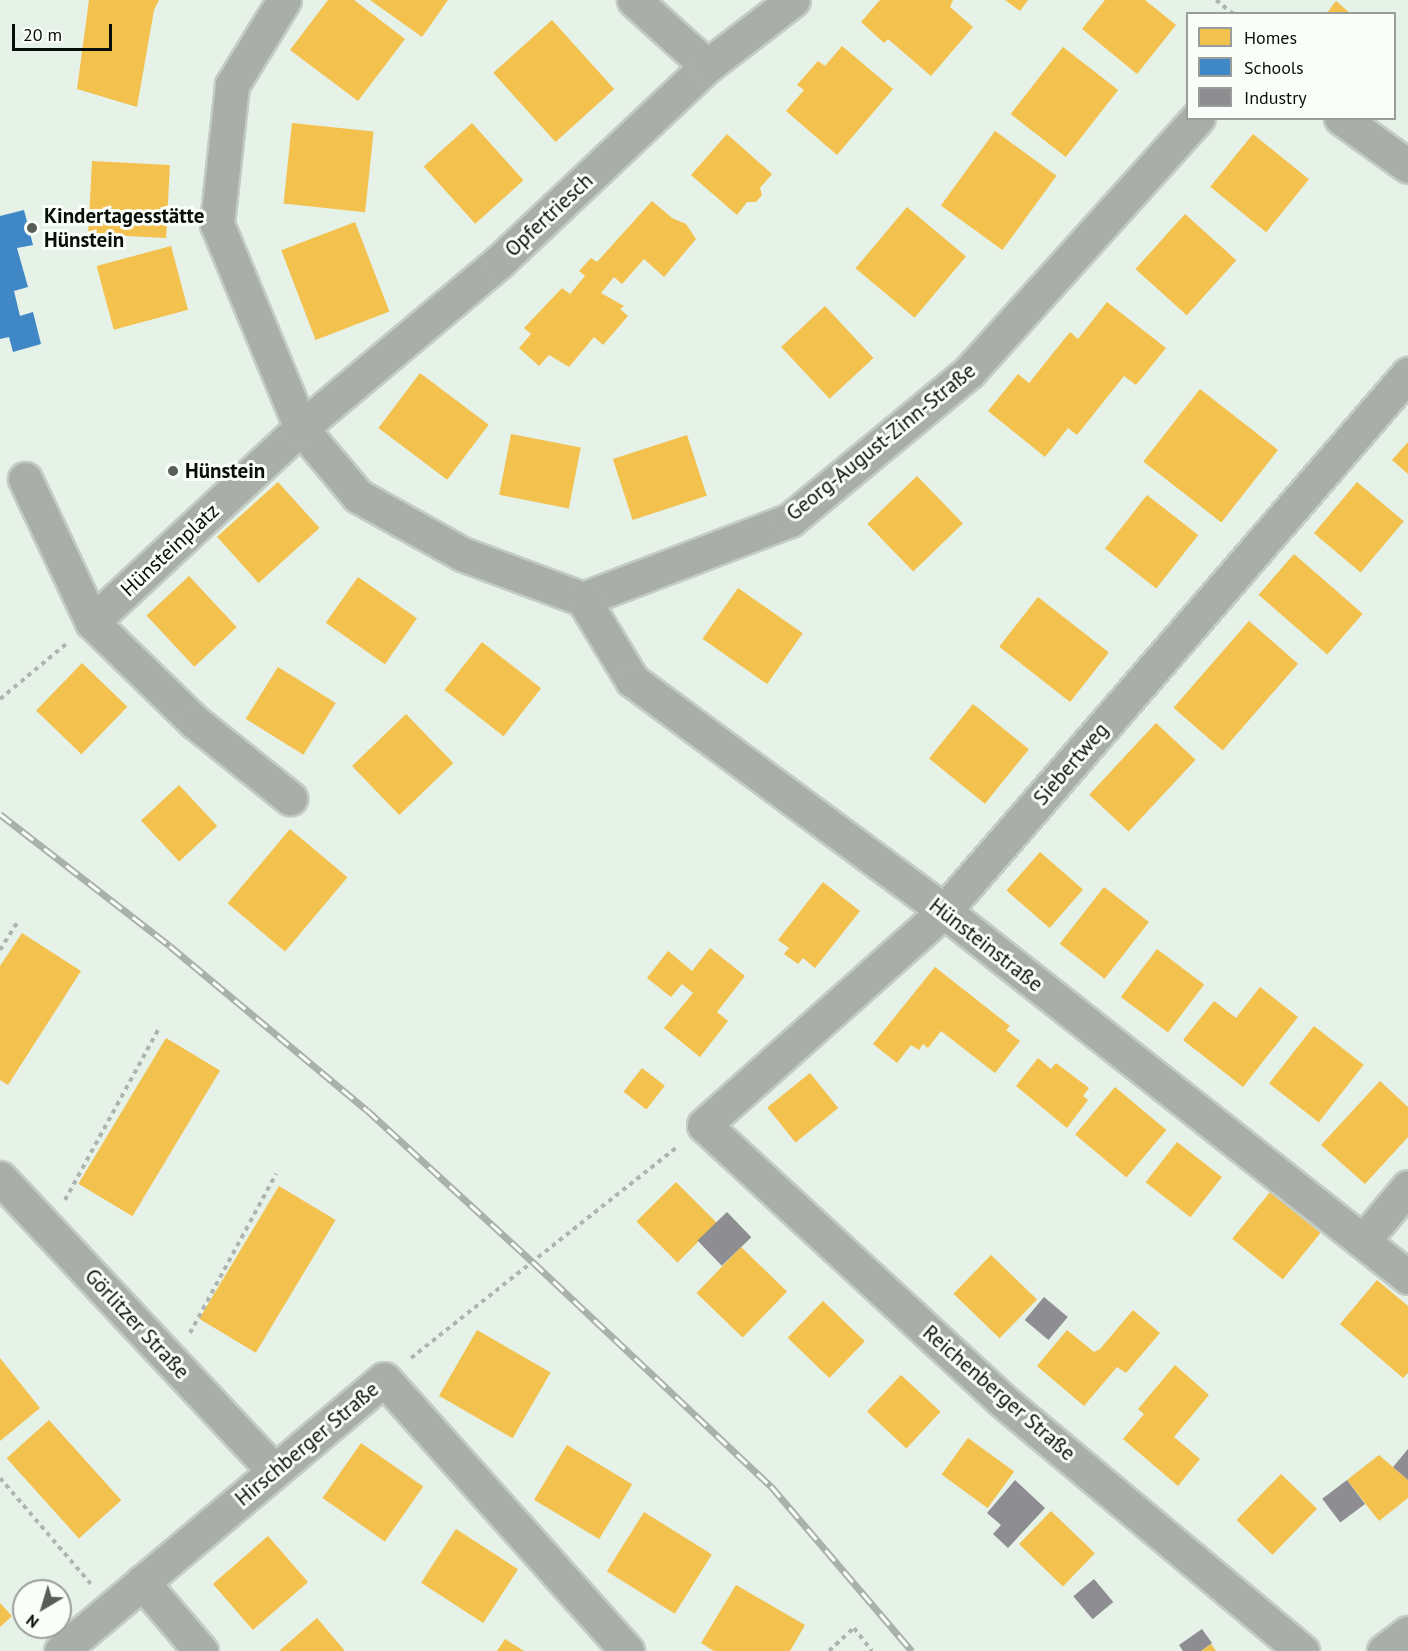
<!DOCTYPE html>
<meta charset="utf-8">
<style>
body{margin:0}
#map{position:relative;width:1408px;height:1651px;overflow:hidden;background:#e6f1e7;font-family:"PT Sans",sans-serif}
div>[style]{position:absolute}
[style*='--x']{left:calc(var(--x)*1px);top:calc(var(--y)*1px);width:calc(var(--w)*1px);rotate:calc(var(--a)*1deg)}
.homes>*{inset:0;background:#f2c14e;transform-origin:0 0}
.schools>*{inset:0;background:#3f88c5}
.industry>*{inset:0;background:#8d8d92;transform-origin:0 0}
.path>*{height:4px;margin-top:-2px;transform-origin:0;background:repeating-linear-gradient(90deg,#aeb4af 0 4.5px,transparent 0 9px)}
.roads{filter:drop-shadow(2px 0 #c3ccc4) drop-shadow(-2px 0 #c3ccc4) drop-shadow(0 2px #c3ccc4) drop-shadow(0 -2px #c3ccc4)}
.minor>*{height:33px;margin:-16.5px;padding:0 16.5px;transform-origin:16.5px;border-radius:16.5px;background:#aaaeaa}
.rail>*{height:7px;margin-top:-3.5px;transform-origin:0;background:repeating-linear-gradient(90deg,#fafefa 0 14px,#aab0ab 0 28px);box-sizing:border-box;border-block:2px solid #aab0ab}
.dots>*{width:16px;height:16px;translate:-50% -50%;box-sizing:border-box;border:3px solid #fafefa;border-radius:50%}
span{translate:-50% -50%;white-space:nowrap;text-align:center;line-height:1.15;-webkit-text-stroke:6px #fafefa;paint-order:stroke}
.street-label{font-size:21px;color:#080f09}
.poi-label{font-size:21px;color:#080f09;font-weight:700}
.left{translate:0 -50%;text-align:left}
.legend{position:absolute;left:1186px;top:12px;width:210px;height:108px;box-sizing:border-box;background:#fafefa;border:2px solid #999e9a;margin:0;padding:8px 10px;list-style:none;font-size:18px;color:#080f09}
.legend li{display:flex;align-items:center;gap:12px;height:30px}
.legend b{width:30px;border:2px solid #999e9a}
.north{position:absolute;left:12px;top:1579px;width:60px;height:60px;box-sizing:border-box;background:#fafefa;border:2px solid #999e9a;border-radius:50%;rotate:218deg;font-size:16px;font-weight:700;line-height:24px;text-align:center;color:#080f09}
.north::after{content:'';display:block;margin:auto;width:21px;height:27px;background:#565e57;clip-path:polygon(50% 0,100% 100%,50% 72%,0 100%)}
.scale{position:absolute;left:12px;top:24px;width:100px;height:27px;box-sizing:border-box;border:3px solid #080f09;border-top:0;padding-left:8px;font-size:18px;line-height:21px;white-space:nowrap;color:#080f09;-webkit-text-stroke:4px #fafefa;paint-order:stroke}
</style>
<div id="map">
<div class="homes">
<i style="clip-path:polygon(89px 0,159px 0,154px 10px,137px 107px,77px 89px)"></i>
<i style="clip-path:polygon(328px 0,354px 0,405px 39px,358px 101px,290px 50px)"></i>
<i style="clip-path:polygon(370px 0,448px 0,422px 37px)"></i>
<i style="clip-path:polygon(880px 0,953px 0,950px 7px,973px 27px,931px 76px,888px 39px,884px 43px,861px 22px)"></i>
<i style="clip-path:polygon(1005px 0,1028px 0,1020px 11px)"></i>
<i style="clip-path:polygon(1105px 0,1145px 0,1176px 25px,1137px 74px,1082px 29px)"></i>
<i style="clip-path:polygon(1336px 1px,1351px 14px,1326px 14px)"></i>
<i style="left:552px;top:20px;width:93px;height:79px;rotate:48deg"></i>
<i style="clip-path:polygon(842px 46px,893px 89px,837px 155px,786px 111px,804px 90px,797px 85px,818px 61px,825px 66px)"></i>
<i style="left:1063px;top:47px;width:70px;height:85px;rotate:38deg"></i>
<i style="left:292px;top:123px;width:82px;height:81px;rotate:6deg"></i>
<i style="left:472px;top:123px;width:77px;height:65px;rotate:48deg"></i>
<i style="left:995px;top:131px;width:76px;height:92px;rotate:36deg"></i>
<i style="clip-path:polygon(727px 134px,772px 174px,760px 188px,762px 195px,756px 202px,747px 202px,737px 215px,691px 175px)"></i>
<i style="left:1253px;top:134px;width:72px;height:68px;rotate:39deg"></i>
<i style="left:92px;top:161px;width:78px;height:73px;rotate:3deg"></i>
<i style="clip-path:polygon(652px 201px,672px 218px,686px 224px,696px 239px,664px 277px,644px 259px,622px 284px,614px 277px,601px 293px,624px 306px,620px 309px,628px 316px,603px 345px,594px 337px,569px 367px,549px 355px,539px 366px,519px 348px,531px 334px,524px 328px,562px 288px,570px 294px,585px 276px,579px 271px,591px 258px,597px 262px)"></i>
<i style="left:907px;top:207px;width:77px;height:80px;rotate:40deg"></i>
<i style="left:1185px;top:214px;width:69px;height:74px;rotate:42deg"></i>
<i style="left:355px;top:222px;width:96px;height:79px;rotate:69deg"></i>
<i style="left:171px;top:246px;width:66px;height:77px;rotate:75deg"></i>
<i style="clip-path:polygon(1107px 302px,1166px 348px,1136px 385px,1124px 376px,1077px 435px,1068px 428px,1045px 457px,988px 411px,1018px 374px,1029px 383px,1070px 332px,1078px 339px)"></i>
<i style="left:825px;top:306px;width:71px;height:60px;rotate:47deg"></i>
<i style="left:420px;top:373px;width:86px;height:69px;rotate:37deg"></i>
<i style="left:1200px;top:389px;width:99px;height:92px;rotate:38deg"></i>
<i style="left:511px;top:434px;width:71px;height:62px;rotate:11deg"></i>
<i style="left:687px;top:435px;width:64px;height:78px;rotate:72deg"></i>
<i style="clip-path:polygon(1408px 442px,1408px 474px,1392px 460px)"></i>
<i style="left:917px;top:476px;width:66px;height:69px;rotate:46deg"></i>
<i style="left:278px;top:482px;width:62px;height:82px;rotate:48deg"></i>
<i style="left:1357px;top:482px;width:61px;height:67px;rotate:40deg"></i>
<i style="left:1147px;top:495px;width:65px;height:68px;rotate:38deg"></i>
<i style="left:1294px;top:554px;width:91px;height:54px;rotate:41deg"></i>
<i style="left:189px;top:576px;width:70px;height:58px;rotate:47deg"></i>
<i style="left:358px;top:577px;width:72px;height:56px;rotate:35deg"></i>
<i style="left:738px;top:588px;width:79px;height:62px;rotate:35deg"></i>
<i style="left:1038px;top:597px;width:90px;height:63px;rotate:38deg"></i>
<i style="left:1249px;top:621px;width:65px;height:115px;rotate:41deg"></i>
<i style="left:482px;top:642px;width:75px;height:61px;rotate:38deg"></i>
<i style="left:82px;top:663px;width:63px;height:66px;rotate:44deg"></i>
<i style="left:278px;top:667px;width:68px;height:61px;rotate:32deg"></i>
<i style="left:973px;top:704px;width:72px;height:70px;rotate:39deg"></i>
<i style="left:406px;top:714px;width:68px;height:75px;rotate:46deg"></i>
<i style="left:1156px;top:723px;width:54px;height:98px;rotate:43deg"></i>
<i style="left:179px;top:785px;width:56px;height:52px;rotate:47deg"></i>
<i style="left:290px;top:829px;width:75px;height:97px;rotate:40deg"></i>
<i style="left:1040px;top:852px;width:57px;height:51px;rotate:41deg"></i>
<i style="clip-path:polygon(823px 882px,860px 911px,815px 968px,803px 958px,798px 964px,784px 954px,789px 948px,778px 940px)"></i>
<i style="left:1104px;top:887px;width:57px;height:72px;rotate:38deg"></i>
<i style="clip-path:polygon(22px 933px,81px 971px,8px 1085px,0 1080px,0 966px)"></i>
<i style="clip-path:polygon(710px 948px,745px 976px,717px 1012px,728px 1021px,700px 1057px,664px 1028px,693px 993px,682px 984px,671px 997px,647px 978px,668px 951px,692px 971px)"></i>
<i style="left:1157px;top:949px;width:59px;height:60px;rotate:37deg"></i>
<i style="clip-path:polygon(935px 967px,1010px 1026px,1006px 1030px,1020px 1041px,995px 1073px,941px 1031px,928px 1048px,923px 1044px,919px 1050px,911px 1045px,897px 1063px,873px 1044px)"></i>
<i style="clip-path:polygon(1260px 987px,1298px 1017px,1243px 1087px,1183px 1040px,1214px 1001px,1236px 1018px)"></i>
<i style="left:1314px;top:1026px;width:63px;height:73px;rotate:38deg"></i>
<i style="left:166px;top:1038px;width:63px;height:170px;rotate:31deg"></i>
<i style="clip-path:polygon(1038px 1058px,1051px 1069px,1056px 1063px,1089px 1088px,1083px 1096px,1088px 1100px,1067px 1128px,1016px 1086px)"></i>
<i style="left:642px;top:1068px;width:29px;height:30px;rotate:38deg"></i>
<i style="left:810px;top:1073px;width:45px;height:55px;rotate:51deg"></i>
<i style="clip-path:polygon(1380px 1081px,1408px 1107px,1408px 1137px,1365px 1184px,1321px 1145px)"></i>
<i style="left:1115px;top:1087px;width:67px;height:62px;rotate:40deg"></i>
<i style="left:1177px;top:1142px;width:57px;height:51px;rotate:38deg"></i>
<i style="left:676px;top:1182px;width:58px;height:56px;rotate:45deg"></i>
<i style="left:279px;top:1186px;width:66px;height:155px;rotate:31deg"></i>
<i style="left:1270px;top:1192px;width:65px;height:60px;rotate:39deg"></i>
<i style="left:741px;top:1247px;width:64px;height:64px;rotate:44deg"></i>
<i style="left:991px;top:1255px;width:64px;height:54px;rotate:44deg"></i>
<i style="clip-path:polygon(1377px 1280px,1408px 1306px,1408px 1373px,1403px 1378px,1340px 1324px)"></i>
<i style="left:823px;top:1301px;width:58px;height:51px;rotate:44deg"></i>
<i style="clip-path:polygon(1133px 1310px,1160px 1333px,1126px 1373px,1117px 1367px,1084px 1406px,1037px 1366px,1067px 1330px,1094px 1352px,1100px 1349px)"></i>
<i style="left:477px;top:1330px;width:85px;height:76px;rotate:30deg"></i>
<i style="clip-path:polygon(0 1358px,40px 1408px,0 1441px)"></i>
<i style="clip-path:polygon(1175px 1365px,1209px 1395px,1174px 1437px,1200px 1459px,1178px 1486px,1123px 1439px,1144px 1414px,1138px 1409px)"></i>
<i style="left:901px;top:1375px;width:54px;height:50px;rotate:43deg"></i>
<i style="left:49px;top:1420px;width:108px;height:57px;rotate:48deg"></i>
<i style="left:968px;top:1438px;width:57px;height:45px;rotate:36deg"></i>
<i style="left:361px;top:1443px;width:76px;height:67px;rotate:35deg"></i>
<i style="left:567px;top:1445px;width:76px;height:64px;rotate:31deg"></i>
<i style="clip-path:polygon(1379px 1455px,1408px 1480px,1408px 1498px,1379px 1521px,1347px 1480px)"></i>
<i style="left:1281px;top:1474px;width:50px;height:64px;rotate:44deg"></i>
<i style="left:1051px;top:1511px;width:61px;height:46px;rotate:44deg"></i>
<i style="left:644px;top:1512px;width:80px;height:70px;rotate:32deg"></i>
<i style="left:456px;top:1529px;width:74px;height:64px;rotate:33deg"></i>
<i style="left:268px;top:1536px;width:61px;height:73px;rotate:49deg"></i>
<i style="clip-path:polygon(736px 1585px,805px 1625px,790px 1651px,714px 1651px,701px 1643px)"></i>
<i style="clip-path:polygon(0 1603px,12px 1616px,0 1627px)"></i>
<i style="clip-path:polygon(317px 1618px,345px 1651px,279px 1651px)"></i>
<i style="clip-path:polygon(505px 1639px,524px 1651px,497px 1651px)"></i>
<i style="clip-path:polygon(1211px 1644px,1216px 1651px,1201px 1651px)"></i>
</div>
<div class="schools">
<i style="clip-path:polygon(24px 210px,33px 245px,17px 248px,28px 287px,14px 291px,20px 316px,33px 312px,41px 344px,13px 352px,9px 337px,0 339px,0 216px)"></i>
</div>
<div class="industry">
<i style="left:727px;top:1212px;width:35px;height:41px;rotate:46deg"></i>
<i style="left:1044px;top:1297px;width:31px;height:30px;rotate:40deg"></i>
<i style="clip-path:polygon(1408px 1449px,1408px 1480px,1393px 1467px)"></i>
<i style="clip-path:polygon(1015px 1480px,1045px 1508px,1008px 1548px,993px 1534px,1001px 1525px,987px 1513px)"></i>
<i style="left:1347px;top:1480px;width:30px;height:31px;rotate:53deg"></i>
<i style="left:1094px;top:1579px;width:30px;height:27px;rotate:50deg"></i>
<i style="clip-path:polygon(1202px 1629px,1212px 1643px,1201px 1651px,1183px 1651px,1179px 1645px)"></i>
</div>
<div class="path">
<i style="--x:1216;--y:0;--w:22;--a:39"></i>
<i style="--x:0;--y:699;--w:86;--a:-39.8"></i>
<i style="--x:0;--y:950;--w:34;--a:-58"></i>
<i style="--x:65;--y:1200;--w:196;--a:-61.3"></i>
<i style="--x:190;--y:1333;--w:181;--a:-61.6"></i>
<i style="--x:411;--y:1358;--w:341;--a:-38.4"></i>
<i style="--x:0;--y:1478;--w:140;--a:49.4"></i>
<i style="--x:829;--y:1651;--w:34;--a:-43"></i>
<i style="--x:854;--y:1628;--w:29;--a:52"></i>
</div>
<div class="roads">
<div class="minor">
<i style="--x:284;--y:0;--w:100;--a:121.5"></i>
<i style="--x:232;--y:85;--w:140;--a:96.2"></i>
<i style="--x:217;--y:224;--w:221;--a:67.6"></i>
<i style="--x:301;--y:428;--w:89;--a:50"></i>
<i style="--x:358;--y:496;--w:119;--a:29.1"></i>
<i style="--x:462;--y:554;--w:129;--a:20.4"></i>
<i style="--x:583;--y:599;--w:222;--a:-20.9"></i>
<i style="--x:790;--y:520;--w:232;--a:-39.6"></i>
<i style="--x:969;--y:372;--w:342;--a:-48"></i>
<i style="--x:634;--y:0;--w:98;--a:42.1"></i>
<i style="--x:1341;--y:118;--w:82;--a:35.6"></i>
<i style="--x:25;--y:479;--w:158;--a:64.9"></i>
<i style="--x:92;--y:622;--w:144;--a:44.2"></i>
<i style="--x:195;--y:722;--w:122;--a:38.7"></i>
<i style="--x:583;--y:599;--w:95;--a:58.8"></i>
<i style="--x:632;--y:680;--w:388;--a:36.5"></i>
<i style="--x:944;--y:911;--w:591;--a:38.27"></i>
<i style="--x:92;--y:622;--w:285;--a:-42.9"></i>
<i style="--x:301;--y:428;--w:258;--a:-40"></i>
<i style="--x:499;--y:262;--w:286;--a:-43.3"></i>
<i style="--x:707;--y:66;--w:108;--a:-37.5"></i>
<i style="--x:0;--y:1178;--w:401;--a:46.9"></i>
<i style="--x:1363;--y:1241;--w:70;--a:-50.2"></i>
<i style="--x:142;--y:1582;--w:91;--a:49.5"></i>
<i style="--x:61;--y:1651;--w:422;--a:-40.1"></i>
<i style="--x:384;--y:1379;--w:365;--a:48.2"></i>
<i style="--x:1302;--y:1651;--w:391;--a:-140.1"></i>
<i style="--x:1002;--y:1400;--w:405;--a:-137.3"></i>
<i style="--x:704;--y:1125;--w:322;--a:-41.7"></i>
<i style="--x:944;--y:911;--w:710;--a:-49.17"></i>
<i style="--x:1384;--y:1651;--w:30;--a:-37"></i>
</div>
</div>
<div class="rail">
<i style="--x:0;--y:814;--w:215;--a:37.8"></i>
<i style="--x:170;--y:946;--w:256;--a:39.8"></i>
<i style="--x:367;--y:1110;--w:225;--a:42.5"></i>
<i style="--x:533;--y:1262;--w:327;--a:43.3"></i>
<i style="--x:771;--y:1486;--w:217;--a:49.5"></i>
</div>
<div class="dots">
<i style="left:32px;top:228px;background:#565e57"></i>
<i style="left:173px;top:471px;background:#565e57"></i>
</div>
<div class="street-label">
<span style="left:549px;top:215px;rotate:-43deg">Opfertriesch</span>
<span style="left:881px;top:442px;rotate:-39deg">Georg-August-Zinn-Straße</span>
<span style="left:170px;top:550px;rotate:-43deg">Hünsteinplatz</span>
<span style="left:1071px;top:764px;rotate:-49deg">Siebertweg</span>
<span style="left:986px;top:945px;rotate:38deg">Hünsteinstraße</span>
<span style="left:137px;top:1324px;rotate:47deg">Görlitzer Straße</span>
<span style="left:999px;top:1393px;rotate:41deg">Reichenberger Straße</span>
<span style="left:307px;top:1444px;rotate:-40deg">Hirschberger Straße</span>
</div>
<div class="poi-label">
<span class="left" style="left:44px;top:228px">Kindertagesstätte<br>Hünstein</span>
<span class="left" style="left:185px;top:471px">Hünstein</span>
</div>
<ul class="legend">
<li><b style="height:16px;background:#f2c14e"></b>Homes</li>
<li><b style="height:16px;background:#3f88c5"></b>Schools</li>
<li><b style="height:16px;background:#8d8d92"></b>Industry</li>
</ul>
<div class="north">N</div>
<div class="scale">20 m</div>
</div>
